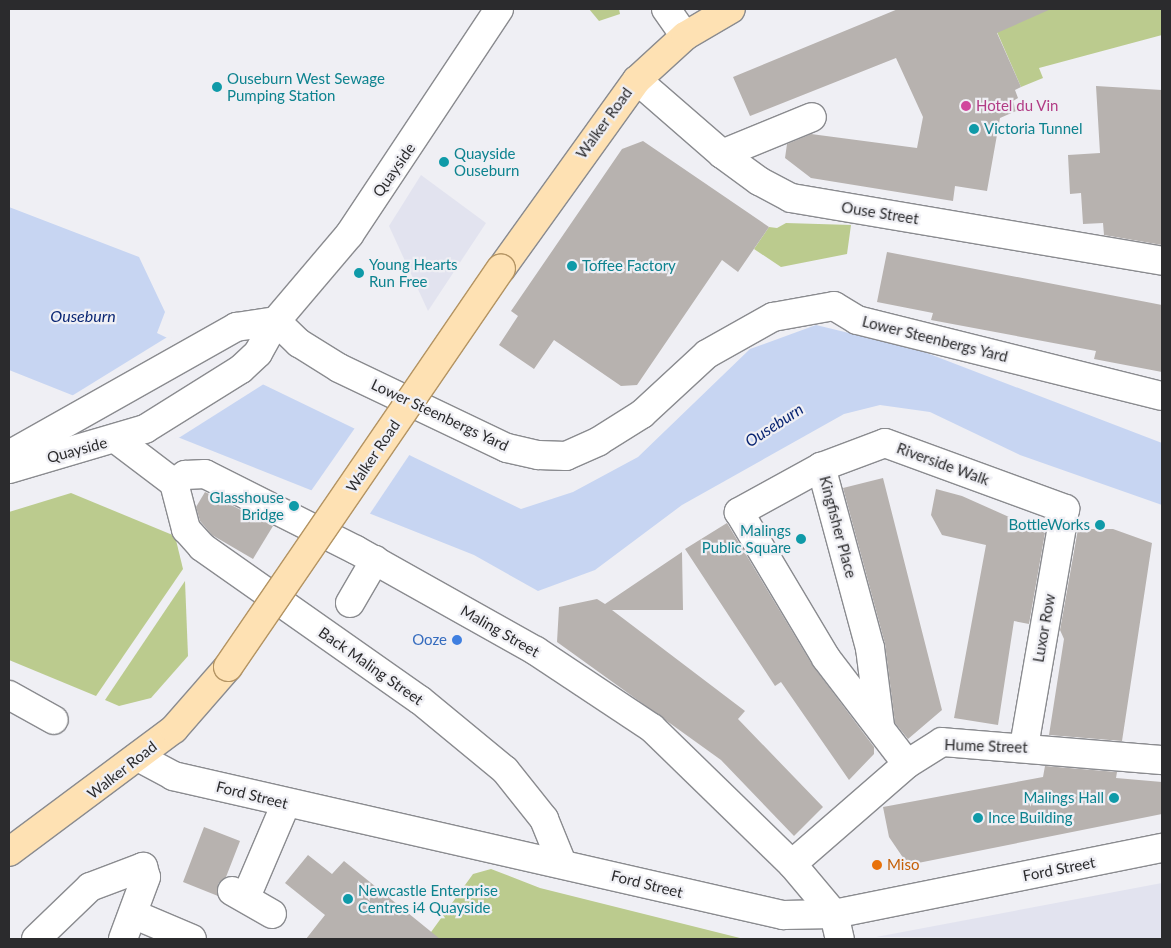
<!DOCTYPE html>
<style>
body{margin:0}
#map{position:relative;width:1171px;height:948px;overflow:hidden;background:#efeff4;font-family:Lato,sans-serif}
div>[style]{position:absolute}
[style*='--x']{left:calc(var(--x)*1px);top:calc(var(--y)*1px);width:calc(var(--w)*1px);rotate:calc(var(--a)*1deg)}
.built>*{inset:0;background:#e2e3ef}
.green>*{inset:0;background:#bbcb8e}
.water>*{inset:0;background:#c7d5f2}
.pier>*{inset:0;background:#efeff4}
.building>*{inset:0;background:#b7b2af}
.roads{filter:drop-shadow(1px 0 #8a8b8f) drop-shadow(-1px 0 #8a8b8f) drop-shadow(0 1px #8a8b8f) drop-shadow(0 -1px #8a8b8f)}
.minor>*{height:28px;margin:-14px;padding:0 14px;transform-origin:14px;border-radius:14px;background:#fff}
.major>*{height:28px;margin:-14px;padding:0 14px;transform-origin:14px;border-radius:14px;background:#fee1b3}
.bridges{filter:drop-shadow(1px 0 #b49463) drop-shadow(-1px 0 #b49463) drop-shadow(0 1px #b49463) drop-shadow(0 -1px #b49463)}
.major-bridge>*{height:28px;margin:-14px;padding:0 14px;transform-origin:14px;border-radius:14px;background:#fee1b3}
.dots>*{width:14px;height:14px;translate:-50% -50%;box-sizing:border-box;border:2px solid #efeff4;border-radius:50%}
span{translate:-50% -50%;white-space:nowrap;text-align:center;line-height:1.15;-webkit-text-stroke:4.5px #efeff4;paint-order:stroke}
.culture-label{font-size:15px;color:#0d838f}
.left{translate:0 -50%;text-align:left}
.right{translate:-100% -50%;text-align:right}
.hotel-label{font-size:15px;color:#b23c85}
.street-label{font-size:15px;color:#2b2b2d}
.shop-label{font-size:15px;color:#366cbe}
.food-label{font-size:15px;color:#c56008}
.water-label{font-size:16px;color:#0b2774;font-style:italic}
.frame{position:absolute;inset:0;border:10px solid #2b2b2d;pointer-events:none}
</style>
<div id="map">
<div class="built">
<i style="clip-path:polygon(421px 175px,486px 223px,428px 311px,389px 226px)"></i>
<i style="clip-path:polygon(1162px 883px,1162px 939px,876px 937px)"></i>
</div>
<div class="green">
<i style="clip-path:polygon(589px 9px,619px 9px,620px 14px,599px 21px)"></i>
<i style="clip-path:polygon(987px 9px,1162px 9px,1162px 35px,1039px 68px,1043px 78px,1021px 87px)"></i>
<i style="clip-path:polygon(786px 223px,851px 225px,847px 254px,781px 267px,754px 249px,769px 227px,777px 228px)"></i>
<i style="clip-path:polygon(71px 493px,175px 536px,183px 569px,96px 696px,9px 660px,9px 512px)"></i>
<i style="clip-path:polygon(185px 581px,188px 656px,151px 698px,119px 706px,105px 700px)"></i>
<i style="clip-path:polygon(491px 869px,540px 888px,744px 939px,426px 939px,473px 874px)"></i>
</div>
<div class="water">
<i style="clip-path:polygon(9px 207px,139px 257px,165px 312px,157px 333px,521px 509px,573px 492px,638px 457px,750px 349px,816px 325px,919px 350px,1162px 443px,1162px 505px,1020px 455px,930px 412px,880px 405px,844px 414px,682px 505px,595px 570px,538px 591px,474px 555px,9px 370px)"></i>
</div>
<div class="pier">
<i style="clip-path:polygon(169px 336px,267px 382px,177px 439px,70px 397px)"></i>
<i style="clip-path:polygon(357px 425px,412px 451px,369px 515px,311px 491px)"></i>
</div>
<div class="building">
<i style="clip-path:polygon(898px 9px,1051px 9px,997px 33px,1021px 87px,1015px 90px,1018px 98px,1013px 101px,1016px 111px,1000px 118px,987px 191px,955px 186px,953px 201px,811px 178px,785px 158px,787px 144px,811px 134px,917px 148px,923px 117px,896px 58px,750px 116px,733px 77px)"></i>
<i style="clip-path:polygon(1096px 86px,1162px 90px,1162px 245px,1104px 235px,1103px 223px,1083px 224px,1081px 193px,1070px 194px,1068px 155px,1100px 153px)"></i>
<i style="clip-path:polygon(643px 141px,769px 227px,738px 272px,722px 260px,637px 385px,621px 386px,554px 340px,534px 369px,499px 345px,518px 316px,511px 311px,622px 149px)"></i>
<i style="clip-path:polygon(887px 252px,1162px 305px,1162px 372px,1094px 359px,1096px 351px,931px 320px,933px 313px,877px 302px)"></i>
<i style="clip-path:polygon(883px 478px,942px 710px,908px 739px,895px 723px,885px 644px,843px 488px)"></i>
<i style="clip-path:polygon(936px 489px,962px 496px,1045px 533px,1029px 624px,1014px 621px,998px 725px,954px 718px,986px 545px,942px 535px,931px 515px)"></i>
<i style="clip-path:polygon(205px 492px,273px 526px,253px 559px,212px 535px,200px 521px,196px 507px)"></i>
<i style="clip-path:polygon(727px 523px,813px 666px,874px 747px,874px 754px,849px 780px,781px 682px,775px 686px,685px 549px)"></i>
<i style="clip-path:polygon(1078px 529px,1113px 529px,1152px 543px,1122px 741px,1049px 735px,1064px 639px,1060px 630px)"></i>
<i style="clip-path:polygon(682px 552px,683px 610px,612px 610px,745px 711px,738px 719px,823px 807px,794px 836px,721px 760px,557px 642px,559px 607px,597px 599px,605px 604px)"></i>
<i style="clip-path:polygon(1045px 766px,1117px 772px,1116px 778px,1162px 782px,1162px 814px,908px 865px,889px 837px,883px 807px,1043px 777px)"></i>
<i style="clip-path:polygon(204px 827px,240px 841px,226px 877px,218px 884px,218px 896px,183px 882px)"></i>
<i style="clip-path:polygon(308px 855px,332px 874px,344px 861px,440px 939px,306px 939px,325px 915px,285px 883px)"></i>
</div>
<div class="roads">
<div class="minor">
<i style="--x:666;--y:9;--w:33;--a:55"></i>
<i style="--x:637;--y:80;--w:113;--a:41"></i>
<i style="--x:722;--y:154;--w:46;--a:36.1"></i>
<i style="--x:759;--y:181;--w:36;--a:28"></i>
<i style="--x:791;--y:198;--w:376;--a:9.6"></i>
<i style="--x:722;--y:154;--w:97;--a:-22.3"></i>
<i style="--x:276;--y:321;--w:32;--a:44"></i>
<i style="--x:299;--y:343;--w:47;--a:32"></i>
<i style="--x:339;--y:368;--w:186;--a:25.5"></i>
<i style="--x:507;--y:448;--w:32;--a:13"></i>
<i style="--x:538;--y:455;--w:28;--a:2"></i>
<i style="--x:566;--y:456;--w:36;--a:-24"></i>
<i style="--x:599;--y:441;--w:51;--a:-32.1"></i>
<i style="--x:642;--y:414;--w:88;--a:-42.7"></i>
<i style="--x:707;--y:354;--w:76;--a:-29.3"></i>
<i style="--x:773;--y:317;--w:62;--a:-10.2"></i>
<i style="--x:834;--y:306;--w:27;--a:31"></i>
<i style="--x:857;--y:320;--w:314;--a:14"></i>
<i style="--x:116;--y:439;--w:73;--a:37.2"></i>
<i style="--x:174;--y:483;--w:14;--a:-36"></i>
<i style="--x:185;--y:475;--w:20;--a:-3"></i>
<i style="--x:205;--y:474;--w:169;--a:26.7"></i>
<i style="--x:356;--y:550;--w:206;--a:29.3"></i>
<i style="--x:536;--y:651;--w:139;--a:33.6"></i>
<i style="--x:652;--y:728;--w:195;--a:44.2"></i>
<i style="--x:792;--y:864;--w:65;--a:50"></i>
<i style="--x:834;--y:914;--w:26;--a:77"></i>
<i style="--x:9;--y:455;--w:261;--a:-29.4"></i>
<i style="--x:236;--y:327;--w:40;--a:-8.5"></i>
<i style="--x:821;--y:467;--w:68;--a:-20.6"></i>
<i style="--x:885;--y:443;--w:192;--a:20.1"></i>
<i style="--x:1065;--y:509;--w:242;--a:99.8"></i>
<i style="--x:9;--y:469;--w:142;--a:-16.4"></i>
<i style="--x:145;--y:429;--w:113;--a:-32"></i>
<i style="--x:241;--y:369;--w:23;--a:-43"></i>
<i style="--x:258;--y:353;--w:37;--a:-61"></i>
<i style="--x:276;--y:321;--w:113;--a:-49.7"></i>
<i style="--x:349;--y:235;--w:271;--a:-56.4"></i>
<i style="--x:174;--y:483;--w:48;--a:75.4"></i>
<i style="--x:186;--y:529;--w:24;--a:48"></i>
<i style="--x:202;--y:547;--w:266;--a:35.1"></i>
<i style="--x:420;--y:700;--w:110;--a:39.5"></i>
<i style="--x:505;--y:770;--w:63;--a:51.5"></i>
<i style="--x:544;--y:819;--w:48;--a:67.8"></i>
<i style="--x:350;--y:603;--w:50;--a:-59.8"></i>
<i style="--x:9;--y:695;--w:51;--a:29.1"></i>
<i style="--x:880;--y:726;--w:79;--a:-97.3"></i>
<i style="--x:870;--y:648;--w:188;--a:-105.1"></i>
<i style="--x:821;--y:467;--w:94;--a:151.2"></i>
<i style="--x:739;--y:512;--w:170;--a:59.2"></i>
<i style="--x:826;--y:658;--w:133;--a:52.6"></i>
<i style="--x:138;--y:757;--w:40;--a:28"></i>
<i style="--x:173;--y:776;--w:626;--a:12.84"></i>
<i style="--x:783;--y:915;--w:51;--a:-1.1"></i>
<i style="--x:834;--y:914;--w:335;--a:-11.4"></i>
<i style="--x:792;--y:864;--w:152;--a:-41"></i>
<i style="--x:907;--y:764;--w:41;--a:-32.2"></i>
<i style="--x:942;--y:742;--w:221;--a:4.7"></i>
<i style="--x:232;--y:891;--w:46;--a:29.9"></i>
<i style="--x:246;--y:897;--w:102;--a:-66.9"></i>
<i style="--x:133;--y:914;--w:64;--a:23"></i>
<i style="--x:36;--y:939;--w:75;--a:-43.9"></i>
<i style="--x:90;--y:887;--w:57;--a:-20.7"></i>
<i style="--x:143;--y:867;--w:10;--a:73"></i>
<i style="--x:146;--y:877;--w:66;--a:110.4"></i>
</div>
<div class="major">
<i style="--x:501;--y:269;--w:233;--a:-54.3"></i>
<i style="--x:637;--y:80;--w:65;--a:-42.5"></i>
<i style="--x:685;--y:36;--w:53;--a:-30.4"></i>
<i style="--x:9;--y:852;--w:206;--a:-36.7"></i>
<i style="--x:174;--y:729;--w:82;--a:-48.9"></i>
</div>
</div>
<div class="bridges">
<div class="major-bridge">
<i style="--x:228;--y:667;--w:483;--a:-55.6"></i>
</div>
</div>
<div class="dots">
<i style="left:217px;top:87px;background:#0f9aa8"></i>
<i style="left:966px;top:106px;background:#d1479c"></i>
<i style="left:974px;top:129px;background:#0f9aa8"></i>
<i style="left:444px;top:162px;background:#0f9aa8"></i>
<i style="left:572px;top:266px;background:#0f9aa8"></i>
<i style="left:359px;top:273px;background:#0f9aa8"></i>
<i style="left:294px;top:506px;background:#0f9aa8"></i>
<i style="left:1100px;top:525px;background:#0f9aa8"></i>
<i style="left:801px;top:539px;background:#0f9aa8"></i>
<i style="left:457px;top:640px;background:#3f7fe0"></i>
<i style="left:1114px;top:798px;background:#0f9aa8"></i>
<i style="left:978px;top:818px;background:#0f9aa8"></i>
<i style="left:877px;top:865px;background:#e8710a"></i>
<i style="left:348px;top:899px;background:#0f9aa8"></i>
</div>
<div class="culture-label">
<span class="left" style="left:227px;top:87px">Ouseburn West Sewage<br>Pumping Station</span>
<span class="left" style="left:984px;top:129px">Victoria Tunnel</span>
<span class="left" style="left:454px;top:162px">Quayside<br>Ouseburn</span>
<span class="left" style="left:369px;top:273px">Young Hearts<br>Run Free</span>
<span class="left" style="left:582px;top:266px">Toffee Factory</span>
<span class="right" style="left:284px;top:506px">Glasshouse<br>Bridge</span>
<span class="right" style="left:1090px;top:525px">BottleWorks</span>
<span class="right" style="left:791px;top:539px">Malings<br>Public Square</span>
<span class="right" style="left:1104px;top:798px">Malings Hall</span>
<span class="left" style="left:988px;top:818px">Ince Building</span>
<span class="left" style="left:358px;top:899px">Newcastle Enterprise<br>Centres i4 Quayside</span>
</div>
<div class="hotel-label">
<span class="left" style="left:976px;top:106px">Hotel du Vin</span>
</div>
<div class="street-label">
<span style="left:604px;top:123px;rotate:-54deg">Walker Road</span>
<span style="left:394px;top:170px;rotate:-55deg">Quayside</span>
<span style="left:880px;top:213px;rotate:9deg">Ouse Street</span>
<span style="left:935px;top:339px;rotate:14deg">Lower Steenbergs Yard</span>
<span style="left:440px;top:415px;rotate:25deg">Lower Steenbergs Yard</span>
<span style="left:77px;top:450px;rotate:-15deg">Quayside</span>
<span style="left:373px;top:456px;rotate:-56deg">Walker Road</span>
<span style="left:943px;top:464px;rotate:20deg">Riverside Walk</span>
<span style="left:838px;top:527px;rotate:75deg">Kingfisher Place</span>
<span style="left:1044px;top:628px;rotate:-80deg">Luxor Row</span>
<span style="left:500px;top:631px;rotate:30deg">Maling Street</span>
<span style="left:371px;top:666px;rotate:35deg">Back Maling Street</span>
<span style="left:986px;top:746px;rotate:2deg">Hume Street</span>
<span style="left:122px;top:770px;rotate:-38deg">Walker Road</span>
<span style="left:252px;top:795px;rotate:14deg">Ford Street</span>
<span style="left:1059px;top:869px;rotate:-11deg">Ford Street</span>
<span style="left:647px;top:884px;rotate:14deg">Ford Street</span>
</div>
<div class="shop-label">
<span class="right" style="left:447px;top:640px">Ooze</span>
</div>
<div class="food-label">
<span class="left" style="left:887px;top:865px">Miso</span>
</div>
<div class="water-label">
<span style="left:83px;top:316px">Ouseburn</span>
<span style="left:774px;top:425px;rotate:-33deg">Ouseburn</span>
</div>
<div class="frame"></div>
</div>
